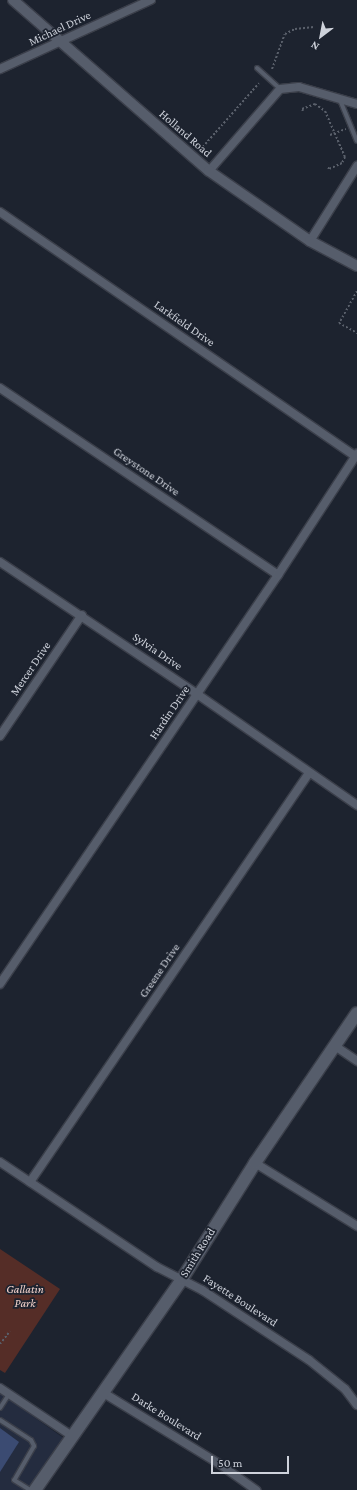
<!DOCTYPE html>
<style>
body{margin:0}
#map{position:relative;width:357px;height:1490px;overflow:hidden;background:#1d232f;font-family:"Crimson Pro",serif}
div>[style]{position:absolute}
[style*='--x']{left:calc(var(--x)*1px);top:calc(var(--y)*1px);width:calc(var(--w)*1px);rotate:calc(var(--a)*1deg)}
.built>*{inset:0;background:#242c3f}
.green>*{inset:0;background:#552d27}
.building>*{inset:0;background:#3b4b72}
.path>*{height:2px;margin-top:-1px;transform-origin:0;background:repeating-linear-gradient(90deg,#5a606b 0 2px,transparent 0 4px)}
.roads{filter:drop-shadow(1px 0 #3b3f4a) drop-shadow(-1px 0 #3b3f4a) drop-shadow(0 1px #3b3f4a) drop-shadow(0 -1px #3b3f4a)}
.service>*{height:4px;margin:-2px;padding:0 2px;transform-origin:2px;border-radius:2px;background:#565d6b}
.minor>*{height:8px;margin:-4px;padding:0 4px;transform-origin:4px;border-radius:4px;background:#565d6b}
.tertiary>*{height:10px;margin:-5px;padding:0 5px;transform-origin:5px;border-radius:5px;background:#565d6b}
.secondary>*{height:12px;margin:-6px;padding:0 6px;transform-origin:6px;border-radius:6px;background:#565d6b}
span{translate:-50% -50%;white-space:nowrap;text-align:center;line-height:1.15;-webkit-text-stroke:3.5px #1d232f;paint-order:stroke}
.street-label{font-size:12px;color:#ced2db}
.park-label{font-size:12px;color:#f5d3cc;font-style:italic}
.north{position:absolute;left:301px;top:16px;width:40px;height:40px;-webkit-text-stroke:3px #1d232f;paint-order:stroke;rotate:212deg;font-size:11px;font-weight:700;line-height:16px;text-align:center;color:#ced2db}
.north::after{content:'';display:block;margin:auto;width:14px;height:18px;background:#ced2db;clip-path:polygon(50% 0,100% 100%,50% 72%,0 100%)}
.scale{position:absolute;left:211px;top:1456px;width:78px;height:18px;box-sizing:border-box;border:2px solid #ced2db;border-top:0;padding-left:5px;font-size:12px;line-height:14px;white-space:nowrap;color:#ced2db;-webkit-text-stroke:3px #1d232f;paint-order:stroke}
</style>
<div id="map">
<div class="built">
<i style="clip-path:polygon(0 1393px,72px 1444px,40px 1490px,0 1490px)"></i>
</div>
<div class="green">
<i style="clip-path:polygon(0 1249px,60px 1289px,5px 1373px,0 1370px)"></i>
</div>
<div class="building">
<i style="clip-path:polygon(0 1428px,19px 1442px,0 1472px)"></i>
</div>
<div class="path">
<i style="--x:272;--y:69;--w:37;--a:-70"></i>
<i style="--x:285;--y:34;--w:11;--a:-27"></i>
<i style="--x:295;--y:29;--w:19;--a:-6"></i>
<i style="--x:303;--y:111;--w:2;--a:-117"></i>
<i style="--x:302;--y:109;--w:14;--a:-21"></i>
<i style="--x:315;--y:104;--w:12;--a:35"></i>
<i style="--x:325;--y:111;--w:50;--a:66.5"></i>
<i style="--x:345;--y:157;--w:7;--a:117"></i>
<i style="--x:342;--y:163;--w:14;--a:155"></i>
<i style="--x:329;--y:169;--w:2;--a:-117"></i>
<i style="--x:330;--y:135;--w:17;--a:-21"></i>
<i style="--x:200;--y:150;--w:89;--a:-48.6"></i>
<i style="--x:357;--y:291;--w:37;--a:119"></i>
<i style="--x:339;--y:323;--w:21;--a:29"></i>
<i style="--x:0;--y:1344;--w:16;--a:-52"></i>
</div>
<div class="roads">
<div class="service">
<i style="--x:257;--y:68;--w:31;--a:42"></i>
<i style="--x:340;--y:100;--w:44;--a:67.5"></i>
<i style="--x:0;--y:1408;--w:17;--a:-57"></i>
<i style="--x:0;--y:1420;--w:37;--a:33"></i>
<i style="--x:31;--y:1440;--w:7;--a:63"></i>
<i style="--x:34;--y:1446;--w:39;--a:120"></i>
<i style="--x:14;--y:1480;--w:19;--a:32"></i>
</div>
<div class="minor">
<i style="--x:0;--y:69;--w:166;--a:-24.6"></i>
<i style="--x:209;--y:171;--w:108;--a:-49.1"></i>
<i style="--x:280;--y:89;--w:19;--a:-6"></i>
<i style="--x:299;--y:87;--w:60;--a:16.3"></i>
<i style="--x:0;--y:212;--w:431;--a:34.5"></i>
<i style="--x:310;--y:241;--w:89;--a:-57.9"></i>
<i style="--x:0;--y:388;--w:335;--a:33.9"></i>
<i style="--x:0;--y:562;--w:237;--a:33.8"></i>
<i style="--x:197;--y:694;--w:195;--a:34.8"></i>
<i style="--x:0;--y:736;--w:146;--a:-55.9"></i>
<i style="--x:0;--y:984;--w:495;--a:-55.8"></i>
<i style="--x:278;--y:575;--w:145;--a:-56.9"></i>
<i style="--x:335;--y:1046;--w:27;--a:34"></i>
<i style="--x:0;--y:1162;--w:189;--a:33.8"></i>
<i style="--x:157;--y:1267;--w:51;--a:27.1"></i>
<i style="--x:202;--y:1290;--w:128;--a:33.2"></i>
<i style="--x:309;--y:1360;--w:46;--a:38.9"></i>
<i style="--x:345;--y:1389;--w:20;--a:53"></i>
<i style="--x:255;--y:1163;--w:120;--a:31.7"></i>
<i style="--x:30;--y:1182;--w:495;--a:-55.7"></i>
<i style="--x:0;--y:1388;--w:87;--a:33.7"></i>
<i style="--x:102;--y:1392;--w:136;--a:31.5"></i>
<i style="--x:218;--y:1463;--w:47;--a:35.4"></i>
</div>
<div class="tertiary">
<i style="--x:13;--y:0;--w:260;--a:41.1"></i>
<i style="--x:209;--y:171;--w:123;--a:34.7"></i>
<i style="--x:310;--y:241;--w:53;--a:28"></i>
</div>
<div class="secondary">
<i style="--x:35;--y:1490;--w:257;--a:-55.1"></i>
<i style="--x:182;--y:1279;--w:137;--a:-57.8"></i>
<i style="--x:255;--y:1163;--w:181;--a:-55.8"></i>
</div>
</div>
<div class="street-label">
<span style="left:60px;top:29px;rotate:-25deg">Michael Drive</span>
<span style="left:185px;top:134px;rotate:41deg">Holland Road</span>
<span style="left:184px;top:324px;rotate:35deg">Larkfield Drive</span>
<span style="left:146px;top:472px;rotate:34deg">Greystone Drive</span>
<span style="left:157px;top:652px;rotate:34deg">Sylvia Drive</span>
<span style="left:31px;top:669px;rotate:-56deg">Mercer Drive</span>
<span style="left:170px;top:713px;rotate:-56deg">Hardin Drive</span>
<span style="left:160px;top:971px;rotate:-56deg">Greene Drive</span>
<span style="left:198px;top:1253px;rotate:-58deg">Smith Road</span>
<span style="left:240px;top:1301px;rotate:33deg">Fayette Boulevard</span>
<span style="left:166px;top:1417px;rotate:32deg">Darke Boulevard</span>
</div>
<div class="park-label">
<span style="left:25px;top:1297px">Gallatin<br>Park</span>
</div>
<div class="north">N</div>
<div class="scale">50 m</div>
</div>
